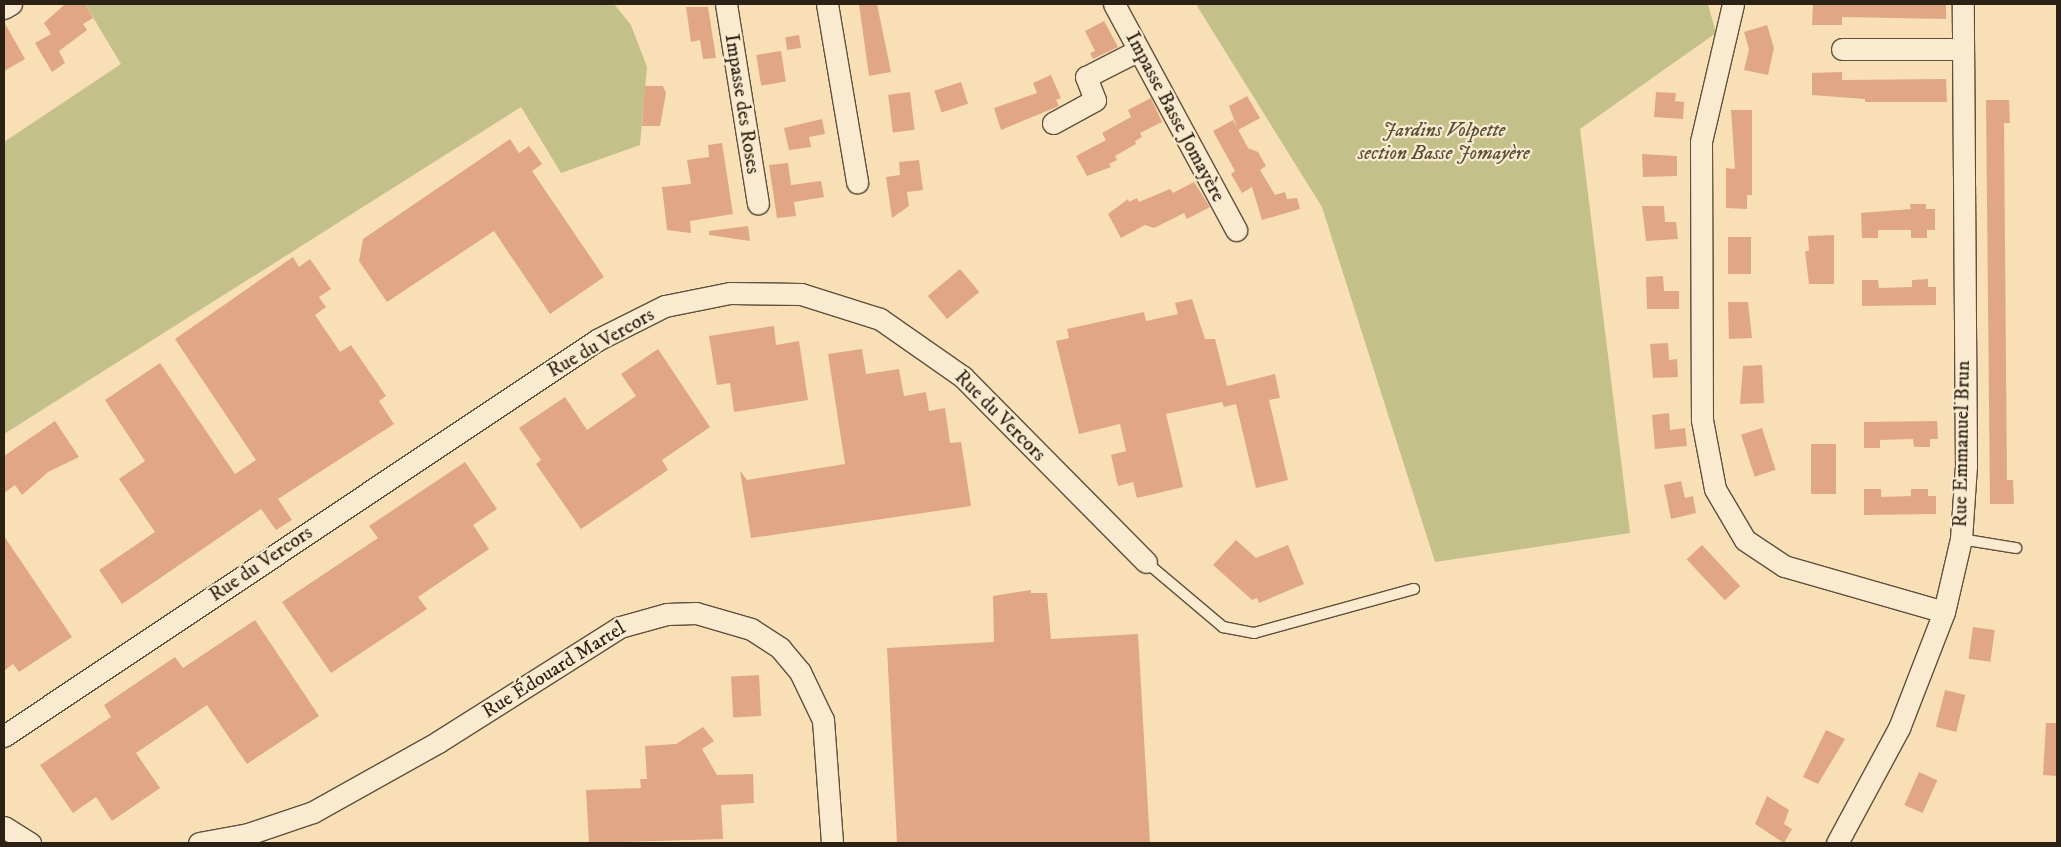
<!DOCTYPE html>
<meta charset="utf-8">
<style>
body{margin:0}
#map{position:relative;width:2061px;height:847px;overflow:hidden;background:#f8dfb5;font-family:"IM FELL DW Pica",serif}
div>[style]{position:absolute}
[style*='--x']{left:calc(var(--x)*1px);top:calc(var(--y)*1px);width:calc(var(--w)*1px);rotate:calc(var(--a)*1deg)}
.green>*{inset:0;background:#c3c08a}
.building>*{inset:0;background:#e1a784;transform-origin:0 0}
.roads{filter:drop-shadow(1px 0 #5f503d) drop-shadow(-1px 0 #5f503d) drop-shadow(0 1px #5f503d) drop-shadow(0 -1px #5f503d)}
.lane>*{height:10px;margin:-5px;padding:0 5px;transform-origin:5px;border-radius:5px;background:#faeacf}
.street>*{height:21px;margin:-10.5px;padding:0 10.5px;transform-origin:10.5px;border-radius:10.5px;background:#faeacf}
span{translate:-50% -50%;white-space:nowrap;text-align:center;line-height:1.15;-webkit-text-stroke:4.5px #faeacf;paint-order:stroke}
.street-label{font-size:20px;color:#2c2115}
.park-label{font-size:20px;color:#595138;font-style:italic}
.frame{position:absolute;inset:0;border:5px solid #2c2115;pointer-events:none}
</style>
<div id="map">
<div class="green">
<i style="clip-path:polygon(85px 4px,614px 4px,631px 25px,647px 67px,640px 145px,561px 173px,521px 107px,4px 434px,4px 142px,121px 64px)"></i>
<i style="clip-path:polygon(1200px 4px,1708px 4px,1716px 33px,1580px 129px,1630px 533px,1435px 562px,1322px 207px,1197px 6px)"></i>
</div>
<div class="building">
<i style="clip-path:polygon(65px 4px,85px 4px,93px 18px,83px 24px,87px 30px,59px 51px,65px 63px,52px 72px,35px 43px,51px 34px,44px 23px)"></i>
<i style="clip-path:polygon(859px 4px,877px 4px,891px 72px,869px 76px)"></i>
<i style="clip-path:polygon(1813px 4px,1946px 4px,1946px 19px,1842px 17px,1842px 25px,1812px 25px)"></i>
<i style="clip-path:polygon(686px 7px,708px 7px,716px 58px,703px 59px,700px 40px,691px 42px)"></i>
<i style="clip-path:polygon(1104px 21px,1118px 47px,1093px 59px,1090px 53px,1095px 51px,1085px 31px)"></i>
<i style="clip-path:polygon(4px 22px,25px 59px,4px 71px)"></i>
<i style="clip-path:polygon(1767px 25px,1774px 48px,1768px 75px,1744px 70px,1749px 49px,1744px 32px)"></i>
<i style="left:799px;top:35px;width:13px;height:14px;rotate:81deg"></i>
<i style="left:781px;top:51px;width:31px;height:25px;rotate:81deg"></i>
<i style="clip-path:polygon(1842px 72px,1842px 80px,1946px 79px,1947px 102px,1865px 102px,1865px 99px,1812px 95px,1812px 73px)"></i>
<i style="clip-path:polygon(1051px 75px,1061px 98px,1056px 100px,1059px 106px,1001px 130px,994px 108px,1037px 93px,1033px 83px)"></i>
<i style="left:961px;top:82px;width:23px;height:28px;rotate:72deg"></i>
<i style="clip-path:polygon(645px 86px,663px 86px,666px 93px,660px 126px,642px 126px)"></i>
<i style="left:910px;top:92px;width:38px;height:22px;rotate:83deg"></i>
<i style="clip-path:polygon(1656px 92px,1676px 93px,1675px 101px,1684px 102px,1683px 119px,1654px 117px)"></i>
<i style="clip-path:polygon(1247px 96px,1260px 118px,1238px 130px,1229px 106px)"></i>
<i style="clip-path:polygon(1151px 98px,1162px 122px,1140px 133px,1142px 137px,1135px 141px,1136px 144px,1115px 156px,1117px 160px,1109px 164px,1111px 167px,1087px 176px,1076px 156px,1106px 140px,1102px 133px,1131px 117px,1128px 110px)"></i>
<i style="clip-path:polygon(1986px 100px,2009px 100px,2010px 123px,2004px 123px,2007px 480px,2013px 480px,2014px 504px,1990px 504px)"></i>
<i style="clip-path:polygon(1731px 110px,1752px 110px,1752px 195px,1747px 195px,1747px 209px,1726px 208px,1726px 168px,1735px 169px)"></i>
<i style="clip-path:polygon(822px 119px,825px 134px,809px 137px,811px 147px,789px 150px,784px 128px)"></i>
<i style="clip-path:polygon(1233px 120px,1248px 148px,1258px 152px,1266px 166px,1260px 170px,1275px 195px,1285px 192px,1287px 199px,1297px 198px,1300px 209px,1262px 220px,1252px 187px,1242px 193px,1231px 174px,1235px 171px,1213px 131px)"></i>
<i style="clip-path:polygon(510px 139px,519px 153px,529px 146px,535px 154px,542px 164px,532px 171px,604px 277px,550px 314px,494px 231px,387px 302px,359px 261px,363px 239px)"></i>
<i style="clip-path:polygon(722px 143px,733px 214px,690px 221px,691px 233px,667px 230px,662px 187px,691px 184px,687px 160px,709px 157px,708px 145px)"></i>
<i style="clip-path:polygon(1642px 154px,1677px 156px,1677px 176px,1643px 177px)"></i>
<i style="clip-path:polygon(919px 160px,923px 190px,907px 192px,909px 206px,892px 218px,886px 177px,900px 175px,899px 162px)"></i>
<i style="clip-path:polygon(788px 163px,791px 185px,821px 181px,824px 197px,794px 202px,796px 216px,777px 218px,769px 165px)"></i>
<i style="clip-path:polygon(1194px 182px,1210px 207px,1187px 219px,1184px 213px,1154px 228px,1145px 225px,1121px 238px,1108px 214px,1128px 199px,1129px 202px,1137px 198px,1139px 202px,1170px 189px,1173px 193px)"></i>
<i style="clip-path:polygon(1910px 204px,1926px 204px,1926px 209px,1935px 209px,1935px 230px,1927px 230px,1927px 238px,1911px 238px,1911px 230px,1878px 230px,1878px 238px,1862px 238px,1861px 213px,1911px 209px)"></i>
<i style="clip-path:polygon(1642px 206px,1664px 206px,1665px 222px,1676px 222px,1678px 239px,1646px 241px)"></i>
<i style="clip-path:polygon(748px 226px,750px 241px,709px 235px,709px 231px)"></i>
<i style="clip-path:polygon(1834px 235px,1834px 284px,1809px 284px,1805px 251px,1809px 251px,1808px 236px)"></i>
<i style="left:1728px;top:237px;width:23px;height:37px"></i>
<i style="clip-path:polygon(293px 257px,299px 267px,310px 259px,331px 289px,319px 297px,326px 307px,315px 315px,340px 352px,351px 345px,386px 396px,379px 401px,394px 424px,278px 499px,292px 520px,276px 530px,261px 509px,122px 604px,99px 570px,155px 532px,119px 479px,145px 461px,105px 400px,160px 363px,235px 474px,256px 460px,175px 339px)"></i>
<i style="left:960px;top:269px;width:30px;height:42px;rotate:50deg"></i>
<i style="clip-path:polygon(1663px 276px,1664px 291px,1679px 291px,1679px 309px,1647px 309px,1646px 277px)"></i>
<i style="clip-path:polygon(1928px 279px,1928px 287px,1936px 287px,1936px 305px,1862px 306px,1862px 280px,1878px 280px,1879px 288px,1912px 287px,1912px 280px)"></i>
<i style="clip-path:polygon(1192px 299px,1205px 339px,1215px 339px,1227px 386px,1275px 374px,1280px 398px,1269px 400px,1288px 480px,1256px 488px,1236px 404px,1224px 407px,1222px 402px,1166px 414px,1183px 487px,1137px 498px,1133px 482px,1118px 486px,1111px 455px,1126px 451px,1120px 424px,1079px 434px,1056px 341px,1069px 338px,1067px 329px,1144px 312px,1146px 321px,1178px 314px,1175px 303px)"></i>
<i style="clip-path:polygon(1728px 302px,1748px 302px,1752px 338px,1729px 339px)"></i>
<i style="clip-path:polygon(774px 326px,776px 345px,799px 341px,808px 400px,734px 412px,730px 383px,717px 385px,709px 336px)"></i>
<i style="clip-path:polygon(1668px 343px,1669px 360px,1677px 359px,1678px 377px,1653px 378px,1650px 344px)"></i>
<i style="clip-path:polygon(658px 349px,710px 427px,662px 460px,668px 470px,581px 529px,536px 464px,541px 460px,519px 428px,565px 397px,587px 430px,636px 396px,621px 374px)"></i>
<i style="clip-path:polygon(862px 349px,866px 374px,899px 369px,904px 396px,926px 392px,929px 411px,945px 408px,950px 443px,961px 442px,971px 506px,751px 538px,740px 471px,747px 480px,845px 464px,828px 354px)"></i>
<i style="clip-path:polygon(1762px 365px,1764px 403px,1740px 404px,1743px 366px)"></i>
<i style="clip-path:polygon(1669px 413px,1670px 430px,1685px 428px,1687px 446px,1655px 449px,1652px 415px)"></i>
<i style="clip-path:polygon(55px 421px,79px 457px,48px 472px,22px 495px,15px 485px,4px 493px,4px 456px)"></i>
<i style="clip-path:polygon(1937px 421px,1938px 439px,1930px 439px,1930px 447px,1914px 447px,1913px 439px,1880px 440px,1880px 448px,1864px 448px,1864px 422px)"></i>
<i style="left:1762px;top:428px;width:44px;height:22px;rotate:72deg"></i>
<i style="left:1836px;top:444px;width:50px;height:25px;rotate:90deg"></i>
<i style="clip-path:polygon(465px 462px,497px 509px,473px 525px,489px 549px,418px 597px,427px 609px,331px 673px,282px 602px,378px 538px,369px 526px)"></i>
<i style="clip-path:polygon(1681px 481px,1685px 498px,1693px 496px,1696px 513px,1671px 519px,1664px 485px)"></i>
<i style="clip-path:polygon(1864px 489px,1881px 489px,1881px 497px,1911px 496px,1911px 489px,1928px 489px,1928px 496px,1936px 496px,1936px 514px,1864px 515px)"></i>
<i style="clip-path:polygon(4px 536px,72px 637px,19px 672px,13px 664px,4px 671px)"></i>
<i style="clip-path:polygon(1236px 540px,1256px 558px,1288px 545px,1304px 584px,1259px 603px,1257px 598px,1252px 600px,1213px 565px)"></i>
<i style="left:1702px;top:545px;width:56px;height:21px;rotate:47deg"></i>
<i style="clip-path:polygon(1031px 590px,1031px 593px,1047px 593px,1051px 639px,1138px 634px,1150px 843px,897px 843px,887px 648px,994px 642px,993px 596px)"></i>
<i style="clip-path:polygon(255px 620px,319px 716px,247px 764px,207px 705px,136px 753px,160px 788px,112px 821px,96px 797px,73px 813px,40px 765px,111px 717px,104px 705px,175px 657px,183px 668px)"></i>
<i style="left:1973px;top:627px;width:22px;height:32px;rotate:8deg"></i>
<i style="left:759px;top:675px;width:41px;height:28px;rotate:87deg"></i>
<i style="left:1945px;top:690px;width:21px;height:38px;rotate:14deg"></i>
<i style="clip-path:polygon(2046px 723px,2057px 723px,2057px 776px,2043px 775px)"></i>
<i style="clip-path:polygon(703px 727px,714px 741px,702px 749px,717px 775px,753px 774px,754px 803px,721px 805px,723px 839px,589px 843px,586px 790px,641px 788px,640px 779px,647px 779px,645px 746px,676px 744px)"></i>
<i style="clip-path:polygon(1826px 730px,1845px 739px,1818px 784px,1803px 777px)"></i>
<i style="left:1919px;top:772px;width:20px;height:36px;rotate:24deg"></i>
<i style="clip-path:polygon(1767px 796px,1789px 810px,1784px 824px,1792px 829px,1784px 843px,1755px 824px)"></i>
</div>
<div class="roads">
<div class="lane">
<i style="--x:1961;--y:539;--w:56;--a:9.3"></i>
<i style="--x:1146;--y:562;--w:101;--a:40.2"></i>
<i style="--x:1223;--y:627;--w:32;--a:11"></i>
<i style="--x:1254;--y:633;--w:166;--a:-15.4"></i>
</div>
<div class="street">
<i style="--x:726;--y:4;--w:202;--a:80.9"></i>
<i style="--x:827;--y:4;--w:181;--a:80.4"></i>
<i style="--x:1114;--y:4;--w:257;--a:61.6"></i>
<i style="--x:1733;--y:4;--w:141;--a:103.1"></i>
<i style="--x:1701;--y:141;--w:279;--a:89.8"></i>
<i style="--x:1702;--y:420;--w:70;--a:79.3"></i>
<i style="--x:1715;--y:489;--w:59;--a:59.5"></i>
<i style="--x:1745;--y:540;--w:47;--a:33.7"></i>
<i style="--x:1784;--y:566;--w:166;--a:16"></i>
<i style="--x:4;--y:8;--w:8;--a:-30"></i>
<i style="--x:1842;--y:49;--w:119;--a:0"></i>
<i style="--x:1053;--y:123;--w:48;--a:-28.7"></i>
<i style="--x:1095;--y:100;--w:25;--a:-111"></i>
<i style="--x:1086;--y:77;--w:59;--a:-27"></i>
<i style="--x:4;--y:736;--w:713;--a:-33.73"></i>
<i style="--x:597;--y:340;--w:76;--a:-26.6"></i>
<i style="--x:665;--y:306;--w:66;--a:-11.3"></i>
<i style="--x:730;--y:293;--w:71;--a:0.8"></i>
<i style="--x:801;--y:294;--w:83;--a:17.6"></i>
<i style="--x:880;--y:319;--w:101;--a:34.9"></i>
<i style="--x:963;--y:377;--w:260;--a:45.3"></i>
<i style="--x:4;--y:827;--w:31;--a:32"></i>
<i style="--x:199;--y:843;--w:50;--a:-10.4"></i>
<i style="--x:248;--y:834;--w:69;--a:-18.7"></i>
<i style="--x:313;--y:812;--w:143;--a:-29.2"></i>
<i style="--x:438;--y:742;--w:215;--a:-32.3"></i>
<i style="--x:620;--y:627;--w:49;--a:-15.5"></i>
<i style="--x:667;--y:614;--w:29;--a:-2"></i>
<i style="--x:696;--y:613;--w:57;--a:16.2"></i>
<i style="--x:751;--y:629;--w:35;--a:33"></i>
<i style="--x:780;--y:648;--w:31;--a:50"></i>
<i style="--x:800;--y:672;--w:53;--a:64.4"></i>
<i style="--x:823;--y:720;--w:123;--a:85.8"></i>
<i style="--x:1837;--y:843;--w:131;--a:-61.7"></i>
<i style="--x:1899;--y:728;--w:124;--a:-68.8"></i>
<i style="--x:1944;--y:612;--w:75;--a:-76.9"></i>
<i style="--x:1961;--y:539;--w:73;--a:-86.1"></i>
<i style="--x:1966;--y:466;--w:462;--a:-90.4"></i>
</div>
</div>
<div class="street-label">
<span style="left:742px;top:104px;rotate:81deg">Impasse des Roses</span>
<span style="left:1175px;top:117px;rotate:62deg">Impasse Basse Jomayère</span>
<span style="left:601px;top:343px;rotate:-30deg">Rue du Vercors</span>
<span style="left:1000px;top:416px;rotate:45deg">Rue du Vercors</span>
<span style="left:1962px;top:444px;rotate:-89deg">Rue Emmanuel Brun</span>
<span style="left:261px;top:564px;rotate:-34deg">Rue du Vercors</span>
<span style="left:554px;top:670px;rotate:-32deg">Rue Édouard Martel</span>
</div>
<div class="park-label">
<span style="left:1444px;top:142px">Jardins Volpette<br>section Basse Jomayère</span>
</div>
<div class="frame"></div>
</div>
